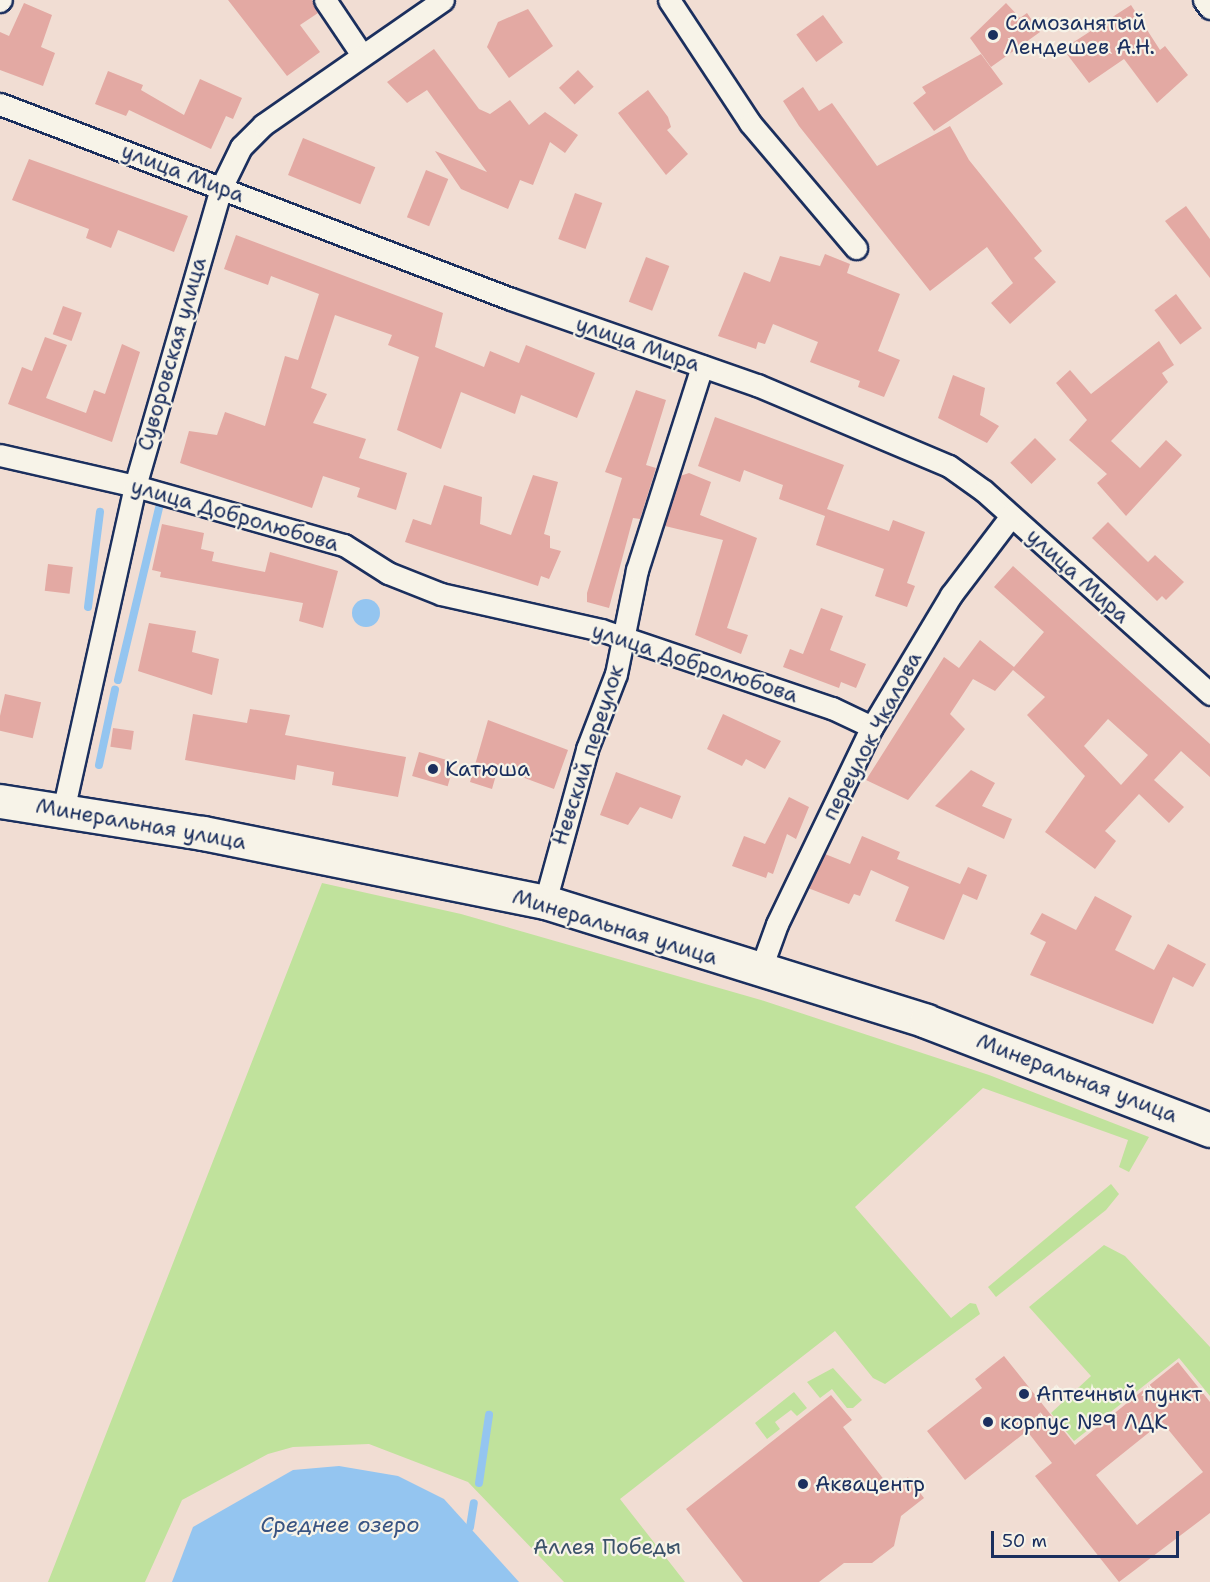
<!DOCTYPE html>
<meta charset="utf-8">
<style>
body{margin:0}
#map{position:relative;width:1210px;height:1582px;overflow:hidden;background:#f1ddd3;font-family:"Shantell Sans",sans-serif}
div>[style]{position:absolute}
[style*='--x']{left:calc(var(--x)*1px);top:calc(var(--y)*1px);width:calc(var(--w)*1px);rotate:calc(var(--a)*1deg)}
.green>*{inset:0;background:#c0e29c}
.water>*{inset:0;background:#94c5f0}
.round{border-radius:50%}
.stream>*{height:8px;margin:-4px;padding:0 4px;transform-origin:4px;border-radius:4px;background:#94c5f0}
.building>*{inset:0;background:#e3a9a3;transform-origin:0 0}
.roads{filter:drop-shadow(2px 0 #1b2f5e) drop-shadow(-2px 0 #1b2f5e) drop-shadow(0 2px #1b2f5e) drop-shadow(0 -2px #1b2f5e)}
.street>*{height:21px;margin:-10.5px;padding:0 10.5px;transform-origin:10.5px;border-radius:10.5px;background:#f7f3e8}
.primary>*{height:33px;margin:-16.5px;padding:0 16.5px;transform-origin:16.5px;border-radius:16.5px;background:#f7f3e8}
.dots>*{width:16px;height:16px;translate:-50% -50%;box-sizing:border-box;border:3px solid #f7f3e8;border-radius:50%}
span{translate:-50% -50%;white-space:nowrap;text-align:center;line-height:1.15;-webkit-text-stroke:4.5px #f7f3e8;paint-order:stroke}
.poi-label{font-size:21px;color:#1b2f5e}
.left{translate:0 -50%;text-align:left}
.street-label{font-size:21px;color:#1b2f5e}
.park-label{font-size:21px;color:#3c536a}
.water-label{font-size:22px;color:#395482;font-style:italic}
.scale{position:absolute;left:991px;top:1531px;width:188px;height:27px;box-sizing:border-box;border:3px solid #1b2f5e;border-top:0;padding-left:8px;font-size:18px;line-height:21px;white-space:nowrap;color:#1b2f5e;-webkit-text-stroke:4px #f7f3e8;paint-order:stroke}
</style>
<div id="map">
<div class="green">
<i style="clip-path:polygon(322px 883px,461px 914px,761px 1000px,989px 1075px,1149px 1137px,1129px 1172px,1119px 1167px,1128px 1140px,983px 1088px,855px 1207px,951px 1318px,970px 1303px,976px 1304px,980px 1314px,885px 1384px,873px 1378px,835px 1331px,620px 1499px,685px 1582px,564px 1582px,468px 1482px,369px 1444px,293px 1447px,268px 1454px,182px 1500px,145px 1582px,48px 1582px)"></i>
<i style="clip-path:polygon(1111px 1184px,1119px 1194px,1106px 1210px,996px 1297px,988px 1287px)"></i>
<i style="clip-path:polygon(1104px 1245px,1125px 1256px,1210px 1347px,1210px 1396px,1179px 1358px,1074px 1441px,1051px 1413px,1091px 1376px,1029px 1307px)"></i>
<i style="clip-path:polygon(833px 1368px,862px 1400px,853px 1408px,847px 1408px,832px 1389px,820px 1398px,807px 1382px)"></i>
<i style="clip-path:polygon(794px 1392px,807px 1408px,797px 1416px,791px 1410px,775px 1422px,780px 1429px,767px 1439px,755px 1423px)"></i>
</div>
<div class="water">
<i class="round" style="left:352px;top:599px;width:28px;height:28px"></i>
<i style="clip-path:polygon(339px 1466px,398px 1476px,444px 1499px,519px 1582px,172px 1582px,193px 1527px,293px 1470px)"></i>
</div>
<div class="stream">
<i style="--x:88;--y:607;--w:96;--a:-82.8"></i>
<i style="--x:118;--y:680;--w:177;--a:-76.6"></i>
<i style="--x:99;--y:765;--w:77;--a:-78"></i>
<i style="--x:479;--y:1483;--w:69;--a:-81.6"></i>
<i style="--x:470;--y:1527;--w:24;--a:-81"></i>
</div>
<div class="building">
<i style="clip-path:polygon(228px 0,312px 0,318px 13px,300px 25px,320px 52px,287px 76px)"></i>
<i style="clip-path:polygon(24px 3px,52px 15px,41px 47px,55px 53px,43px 86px,0 70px,0 32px,9px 36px)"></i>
<i style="clip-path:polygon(1006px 3px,1020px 18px,1027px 13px,1040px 32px,991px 67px,970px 38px)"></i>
<i style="clip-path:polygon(1131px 5px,1160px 50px,1165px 46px,1188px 75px,1157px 103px,1124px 59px,1089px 83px,1063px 49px)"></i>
<i style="clip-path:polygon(528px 9px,553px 46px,509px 78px,487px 47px,498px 22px)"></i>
<i style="left:823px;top:15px;width:34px;height:33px;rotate:54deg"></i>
<i style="clip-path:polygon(434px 49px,479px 109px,490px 114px,510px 100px,529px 125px,545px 112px,578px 135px,565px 153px,550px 142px,533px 185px,520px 180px,508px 209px,461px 189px,435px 151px,487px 172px,427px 90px,407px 103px,387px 82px)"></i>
<i style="clip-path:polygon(981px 54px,1003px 84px,934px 131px,913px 103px,926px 93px,922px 87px)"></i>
<i style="left:578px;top:70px;width:23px;height:26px;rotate:47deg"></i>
<i style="clip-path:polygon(108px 71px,143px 85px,141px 90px,184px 115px,200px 79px,242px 98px,233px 119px,226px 116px,211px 149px,129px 110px,126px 116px,95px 104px)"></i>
<i style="clip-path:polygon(803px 87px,819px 111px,832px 103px,877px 166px,950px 126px,969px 160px,1042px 251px,1034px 258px,1056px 282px,1010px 324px,991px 303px,1013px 283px,987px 247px,930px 291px,799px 126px,783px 101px)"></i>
<i style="clip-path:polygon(648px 90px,668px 117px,671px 127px,667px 130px,688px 154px,666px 175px,618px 113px)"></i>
<i style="left:303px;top:138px;width:78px;height:40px;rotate:22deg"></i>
<i style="clip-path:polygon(29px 159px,188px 216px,174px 252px,118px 230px,111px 248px,86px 238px,89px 229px,12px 200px)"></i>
<i style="left:426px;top:170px;width:24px;height:51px;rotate:22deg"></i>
<i style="left:575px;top:193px;width:29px;height:49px;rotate:20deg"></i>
<i style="clip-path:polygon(1186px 206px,1210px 239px,1210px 278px,1165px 221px)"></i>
<i style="clip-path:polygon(236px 235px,443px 313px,435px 347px,484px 367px,490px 351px,519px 363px,526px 345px,595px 373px,577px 418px,521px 395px,515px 414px,461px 392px,441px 449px,397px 430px,419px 357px,388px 345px,392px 335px,335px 315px,311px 388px,327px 394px,313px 423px,366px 439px,359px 458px,407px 473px,396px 510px,357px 497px,360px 488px,323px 476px,312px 508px,180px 463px,189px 431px,217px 435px,225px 412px,265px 426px,285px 356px,298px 360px,319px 294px,271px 276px,268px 285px,224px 269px)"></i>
<i style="clip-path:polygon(825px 254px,850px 264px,847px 273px,900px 294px,878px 351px,900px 360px,884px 397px,858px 387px,860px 381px,810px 362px,818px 342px,773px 324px,765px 344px,758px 342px,756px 349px,718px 336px,744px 272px,770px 282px,780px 256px,820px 266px)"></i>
<i style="left:646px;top:257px;width:25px;height:48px;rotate:21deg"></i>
<i style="left:1176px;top:294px;width:43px;height:27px;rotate:53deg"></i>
<i style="left:63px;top:306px;width:20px;height:30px;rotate:20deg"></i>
<i style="clip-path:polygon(45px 337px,67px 345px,46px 398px,86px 413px,94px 390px,105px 394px,122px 344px,140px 352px,112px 442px,8px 404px,22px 367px,32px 371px)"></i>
<i style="clip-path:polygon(1159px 341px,1174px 365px,1162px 373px,1168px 382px,1111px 441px,1140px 468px,1166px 440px,1182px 455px,1126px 516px,1097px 483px,1107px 474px,1069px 440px,1087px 420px,1056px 383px,1070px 370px,1091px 394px)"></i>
<i style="clip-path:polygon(953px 375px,985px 388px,980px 415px,999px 426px,987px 443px,938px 418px)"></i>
<i style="clip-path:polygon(636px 390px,666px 400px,646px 465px,656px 468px,640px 519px,633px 518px,609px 608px,587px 602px,587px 593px,622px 478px,605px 472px)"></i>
<i style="clip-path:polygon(715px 417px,844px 465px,827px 509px,889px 531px,893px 520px,925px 532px,907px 583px,915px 586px,907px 607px,875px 596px,884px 569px,816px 545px,825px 516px,779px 499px,783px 485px,744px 470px,740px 482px,698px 466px)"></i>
<i style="left:1035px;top:438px;width:30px;height:35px;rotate:45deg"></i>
<i style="clip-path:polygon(689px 473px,711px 482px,700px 515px,757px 538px,727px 628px,748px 635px,741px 654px,695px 635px,723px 540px,665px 526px,680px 476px)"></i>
<i style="clip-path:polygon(533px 475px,558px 482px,544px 534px,550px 536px,550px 548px,561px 551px,549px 579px,541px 576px,538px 586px,405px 542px,413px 519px,431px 525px,444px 485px,482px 497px,480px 524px,511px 535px)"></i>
<i style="clip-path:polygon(1108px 522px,1148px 562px,1155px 555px,1184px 582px,1166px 600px,1162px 596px,1157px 601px,1092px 538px)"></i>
<i style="clip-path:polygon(162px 524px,204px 533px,201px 549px,214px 552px,212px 561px,265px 572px,270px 552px,338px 571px,323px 628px,299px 621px,303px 603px,160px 577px,161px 572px,152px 570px)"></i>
<i style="left:48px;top:564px;width:25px;height:27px;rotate:7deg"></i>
<i style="clip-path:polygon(evenodd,1013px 566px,1210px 744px,1210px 777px,1181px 751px,1154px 780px,1184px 807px,1169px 823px,1139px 794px,1105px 831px,1116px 841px,1095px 869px,1045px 832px,1085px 776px,1027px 715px,1045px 697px,1013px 670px,995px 691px,973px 679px,950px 714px,965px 729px,908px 800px,866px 780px,944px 657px,959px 668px,980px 640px,1014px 667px,1044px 632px,994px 587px,1013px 566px,1108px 719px,1148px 755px,1121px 785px,1084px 746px,1108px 719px)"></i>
<i style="clip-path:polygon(821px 608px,843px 616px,830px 650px,866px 664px,856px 688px,841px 682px,839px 688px,783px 667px,790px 649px,803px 654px)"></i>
<i style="clip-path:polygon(149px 623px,196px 631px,192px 652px,219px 659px,212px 695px,138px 671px)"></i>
<i style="left:5px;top:694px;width:37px;height:37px;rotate:13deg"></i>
<i style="clip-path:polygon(250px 709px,290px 715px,285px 735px,406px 757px,398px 797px,332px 785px,334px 772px,297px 765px,295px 780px,185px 760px,193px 714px,247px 723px)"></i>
<i style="clip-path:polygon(723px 714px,781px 741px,765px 769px,746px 759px,742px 766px,707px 749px)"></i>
<i style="clip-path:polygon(488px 720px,568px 750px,554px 789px,498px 768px,492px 789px,470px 782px)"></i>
<i style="left:113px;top:728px;width:21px;height:19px;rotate:8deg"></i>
<i style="left:419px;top:752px;width:37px;height:25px;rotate:16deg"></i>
<i style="clip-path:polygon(971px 770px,995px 783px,982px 806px,1012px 819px,1004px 839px,935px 806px)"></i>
<i style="clip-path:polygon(616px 772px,681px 796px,672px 819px,640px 807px,628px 825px,600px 815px)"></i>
<i style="clip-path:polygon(789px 797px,809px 807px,796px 839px,787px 834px,773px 874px,768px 872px,766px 878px,732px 866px,744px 836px,765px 844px)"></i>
<i style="clip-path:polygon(862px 836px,900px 852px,897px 859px,960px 884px,968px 867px,987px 875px,977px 900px,963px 894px,944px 940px,895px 921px,909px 887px,871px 870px,860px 896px,854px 894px,849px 904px,808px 888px,825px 854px,850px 864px)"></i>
<i style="clip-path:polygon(1095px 896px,1132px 916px,1115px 950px,1154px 970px,1168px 944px,1206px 964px,1193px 987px,1173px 977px,1153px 1024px,1030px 975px,1046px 942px,1030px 934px,1042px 913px,1076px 930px)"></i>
<i style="clip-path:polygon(evenodd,1004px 1356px,1075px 1445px,1178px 1362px,1210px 1402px,1210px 1513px,1119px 1582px,1035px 1476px,1052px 1463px,1027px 1431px,965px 1480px,927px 1431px,982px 1388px,975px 1379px,1004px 1356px,1162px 1422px,1203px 1472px,1137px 1525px,1096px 1475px,1162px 1422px)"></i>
<i style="clip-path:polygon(831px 1395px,852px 1420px,843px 1427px,892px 1490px,908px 1477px,924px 1498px,901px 1516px,894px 1546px,872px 1563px,844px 1563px,819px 1582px,743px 1582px,686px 1509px)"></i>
</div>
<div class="roads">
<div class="street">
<i style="--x:325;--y:0;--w:66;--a:56.1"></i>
<i style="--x:669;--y:0;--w:147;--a:56.6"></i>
<i style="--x:750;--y:123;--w:164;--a:49.7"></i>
<i style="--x:1204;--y:0;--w:10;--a:53"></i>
<i style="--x:0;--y:1;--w:1;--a:-45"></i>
<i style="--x:0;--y:104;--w:547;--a:20.89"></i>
<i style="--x:511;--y:299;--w:261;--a:19.3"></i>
<i style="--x:757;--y:385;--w:208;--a:22.9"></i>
<i style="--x:949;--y:466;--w:43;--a:35.5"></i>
<i style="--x:984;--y:491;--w:304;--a:41.9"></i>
<i style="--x:0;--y:455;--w:139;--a:12.9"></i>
<i style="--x:135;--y:486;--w:217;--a:15.8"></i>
<i style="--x:344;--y:545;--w:52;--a:32.5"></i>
<i style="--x:388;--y:573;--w:57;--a:21.6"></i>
<i style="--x:441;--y:594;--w:164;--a:12.7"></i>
<i style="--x:601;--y:630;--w:244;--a:18.7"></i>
<i style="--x:832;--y:708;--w:44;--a:25.4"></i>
<i style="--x:63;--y:811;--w:333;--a:-77.5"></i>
<i style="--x:135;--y:486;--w:310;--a:-73.9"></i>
<i style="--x:221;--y:188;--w:46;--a:-64"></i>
<i style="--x:241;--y:147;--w:31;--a:-45"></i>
<i style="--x:263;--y:125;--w:219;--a:-34.8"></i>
<i style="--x:545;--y:902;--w:159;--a:-74.6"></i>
<i style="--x:587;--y:749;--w:80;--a:-68.9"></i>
<i style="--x:616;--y:674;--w:106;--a:-78.6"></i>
<i style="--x:637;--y:570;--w:214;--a:-72.3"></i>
<i style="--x:760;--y:971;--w:50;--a:-70.1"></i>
<i style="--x:777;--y:924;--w:219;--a:-64.3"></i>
<i style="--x:872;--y:727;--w:154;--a:-59.1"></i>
<i style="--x:951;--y:595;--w:99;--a:-52.8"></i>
</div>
<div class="primary">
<i style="--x:0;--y:801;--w:206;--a:9"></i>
<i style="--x:203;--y:833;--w:349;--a:11.4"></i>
<i style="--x:545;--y:902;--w:399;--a:17.3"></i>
<i style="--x:926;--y:1021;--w:304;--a:21"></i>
</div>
</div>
<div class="dots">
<i style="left:993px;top:35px;background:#1b2f5e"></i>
<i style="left:433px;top:769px;background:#1b2f5e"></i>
<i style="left:1024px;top:1394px;background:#1b2f5e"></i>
<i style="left:988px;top:1422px;background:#1b2f5e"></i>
<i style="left:803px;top:1484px;background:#1b2f5e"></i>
</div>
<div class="poi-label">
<span class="left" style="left:1005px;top:35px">Самозанятый<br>Лендешев А.Н.</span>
<span class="left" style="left:445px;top:769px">Катюша</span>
<span class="left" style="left:1036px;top:1394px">Аптечный пункт</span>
<span class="left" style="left:1000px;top:1422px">корпус №9 ЛДК</span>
<span class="left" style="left:815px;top:1484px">Аквацентр</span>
</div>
<div class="street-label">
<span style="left:183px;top:173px;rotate:21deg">улица Мира</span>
<span style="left:638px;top:344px;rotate:19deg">улица Мира</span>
<span style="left:172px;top:354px;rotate:-74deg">Суворовская улица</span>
<span style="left:235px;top:515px;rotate:16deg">улица Добролюбова</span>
<span style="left:1078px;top:576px;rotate:42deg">улица Мира</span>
<span style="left:695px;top:663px;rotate:18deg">улица Добролюбова</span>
<span style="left:872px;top:736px;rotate:-62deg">переулок Чкалова</span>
<span style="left:588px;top:755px;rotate:-72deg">Невский переулок</span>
<span style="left:141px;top:824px;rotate:10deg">Минеральная улица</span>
<span style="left:615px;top:927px;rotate:17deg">Минеральная улица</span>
<span style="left:1077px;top:1078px;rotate:21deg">Минеральная улица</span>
</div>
<div class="park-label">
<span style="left:607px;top:1547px">Аллея Победы</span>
</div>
<div class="water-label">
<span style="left:340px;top:1525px">Среднее озеро</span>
</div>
<div class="scale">50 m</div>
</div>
